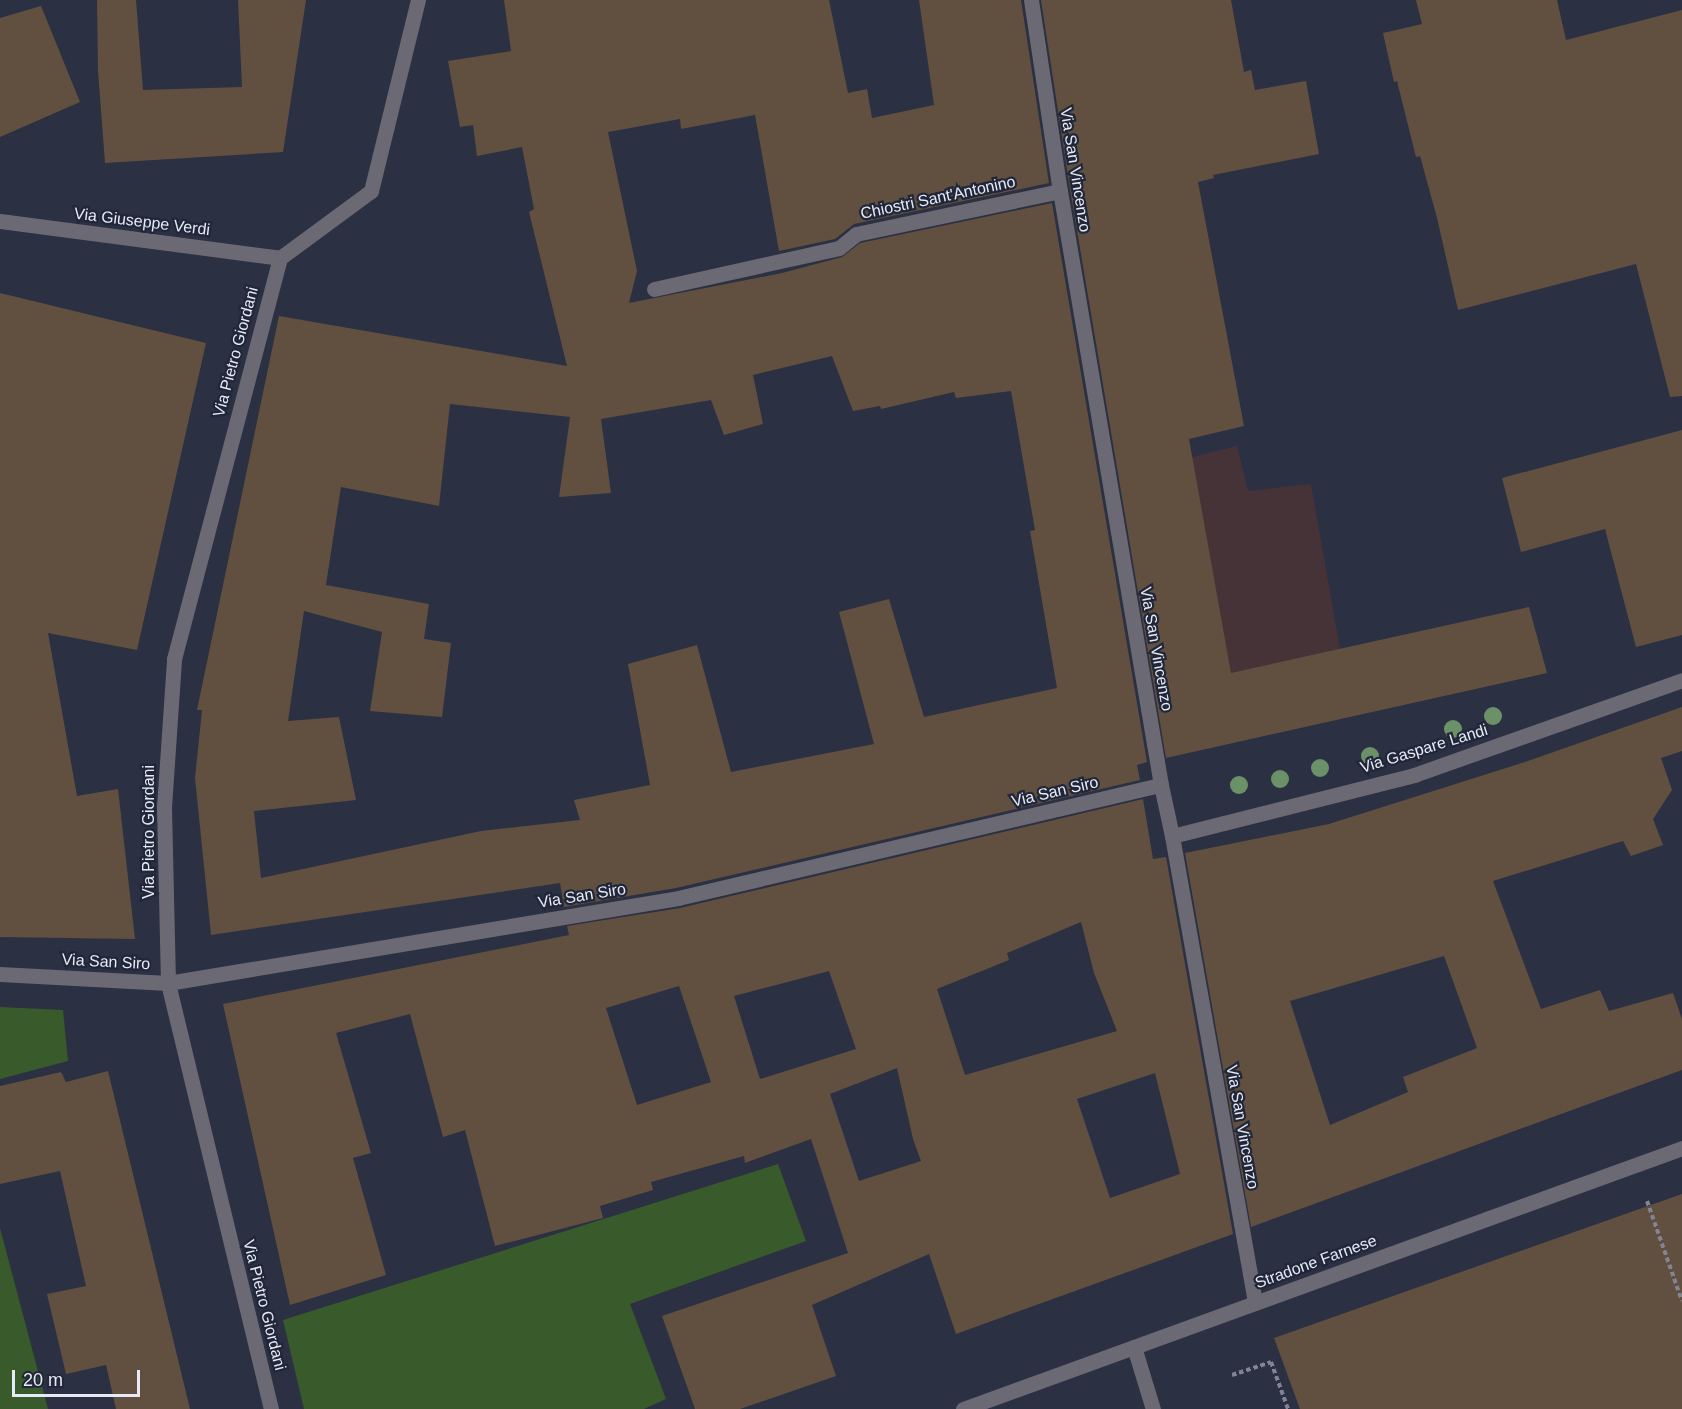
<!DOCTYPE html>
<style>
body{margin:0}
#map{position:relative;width:1682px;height:1409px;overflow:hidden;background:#2b3043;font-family:Arial,sans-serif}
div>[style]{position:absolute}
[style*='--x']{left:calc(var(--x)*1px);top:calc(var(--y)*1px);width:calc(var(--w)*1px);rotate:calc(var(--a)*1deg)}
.education>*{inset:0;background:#463338}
.green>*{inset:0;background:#395a2b}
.building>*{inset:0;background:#615040}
.path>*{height:4px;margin-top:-2px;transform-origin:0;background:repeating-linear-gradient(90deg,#808495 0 4.5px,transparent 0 7.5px)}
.service>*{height:15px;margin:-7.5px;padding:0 7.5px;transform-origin:7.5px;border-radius:7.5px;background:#6b6a74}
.minor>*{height:15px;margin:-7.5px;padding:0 7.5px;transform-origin:7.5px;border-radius:7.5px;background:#6b6a74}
.tertiary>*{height:15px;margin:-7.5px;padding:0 7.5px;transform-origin:7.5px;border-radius:7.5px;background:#6b6a74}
.trees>*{width:18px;height:18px;margin:-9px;border-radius:50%;background:#6b9168}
span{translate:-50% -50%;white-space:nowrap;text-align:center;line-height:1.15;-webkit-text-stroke:4.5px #212738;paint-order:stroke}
.street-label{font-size:16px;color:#e6eaf7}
.scale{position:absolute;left:12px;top:1370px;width:128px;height:27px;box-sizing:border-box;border:3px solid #e6eaf7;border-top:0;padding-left:8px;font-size:18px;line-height:21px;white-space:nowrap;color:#e6eaf7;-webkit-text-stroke:4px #212738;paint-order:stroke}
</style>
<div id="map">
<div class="education">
<i style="clip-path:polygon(1237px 446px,1248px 491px,1311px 484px,1340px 649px,1177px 755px,1192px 457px)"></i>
</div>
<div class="green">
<i style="clip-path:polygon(0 1007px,63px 1010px,68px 1061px,0 1079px)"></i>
<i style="clip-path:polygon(778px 1164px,806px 1241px,630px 1304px,666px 1399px,644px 1409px,304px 1409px,283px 1320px)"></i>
<i style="clip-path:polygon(0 1228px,48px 1409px,0 1409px)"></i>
</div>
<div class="building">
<i style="clip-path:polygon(97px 0,136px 0,143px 90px,242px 87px,238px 0,306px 0,283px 152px,105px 163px,98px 71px)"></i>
<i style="clip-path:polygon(evenodd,504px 0,829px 0,848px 93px,867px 89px,872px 118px,934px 105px,919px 0,1021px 0,1049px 183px,854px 224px,835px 239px,779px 251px,755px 115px,681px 129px,680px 119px,608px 132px,637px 271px,629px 303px,782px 273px,842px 257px,860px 243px,1052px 203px,1147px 762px,1137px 765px,1140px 780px,676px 888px,564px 907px,560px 883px,211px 935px,195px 778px,202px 710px,197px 710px,279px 316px,567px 366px,529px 212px,534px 209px,522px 147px,477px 156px,473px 125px,460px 127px,448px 61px,511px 51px,504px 0,832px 356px,853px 411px,880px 406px,881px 409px,954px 392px,956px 398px,1011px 391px,1035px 530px,1030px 531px,1057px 688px,924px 717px,889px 599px,839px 612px,874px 744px,731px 772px,697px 645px,628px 664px,650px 785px,574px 800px,580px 820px,481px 831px,261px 878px,254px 811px,356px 800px,339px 717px,288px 721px,304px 611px,382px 632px,370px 711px,442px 717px,451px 643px,424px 639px,429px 604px,326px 585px,341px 487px,439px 506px,450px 404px,570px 417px,559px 497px,611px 493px,601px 419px,711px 400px,724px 435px,763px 424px,753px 375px,832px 356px)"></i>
<i style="clip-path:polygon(1041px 0,1231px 0,1244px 72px,1251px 70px,1255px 90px,1306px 81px,1319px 154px,1213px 175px,1214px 178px,1198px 182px,1244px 426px,1189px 439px,1231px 673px,1529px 607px,1547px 673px,1166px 758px,1070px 189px)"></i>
<i style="clip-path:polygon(1416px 0,1557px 0,1566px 40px,1682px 10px,1682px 396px,1670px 397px,1636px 264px,1458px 310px,1437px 218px,1420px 156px,1416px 157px,1397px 81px,1394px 82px,1383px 33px,1422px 24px)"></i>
<i style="clip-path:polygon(41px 6px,80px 102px,0 137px,0 18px)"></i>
<i style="clip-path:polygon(0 293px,206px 343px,137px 650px,48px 633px,77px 796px,118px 789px,135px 939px,0 937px)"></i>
<i style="clip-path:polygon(1682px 430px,1682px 635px,1636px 647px,1605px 529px,1521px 552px,1502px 478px)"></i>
<i style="clip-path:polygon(evenodd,1682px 707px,1682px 751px,1661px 758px,1672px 790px,1653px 819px,1663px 845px,1631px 856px,1623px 841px,1493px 881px,1541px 1009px,1600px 990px,1609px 1011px,1673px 993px,1682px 1019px,1682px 1070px,1251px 1227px,1185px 853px,1329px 824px,1525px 762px,1682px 707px,1444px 956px,1477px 1048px,1403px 1077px,1408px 1092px,1330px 1125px,1290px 1001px,1444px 956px)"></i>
<i style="clip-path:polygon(evenodd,1143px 799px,1153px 859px,1166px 857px,1233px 1234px,956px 1334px,929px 1254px,812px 1305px,836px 1376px,740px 1409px,695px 1409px,662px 1316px,848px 1253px,811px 1139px,745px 1163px,744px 1156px,651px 1182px,653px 1190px,600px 1206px,603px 1218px,495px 1246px,465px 1130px,443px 1137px,410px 1014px,336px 1033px,371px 1153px,353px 1158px,386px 1275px,290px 1305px,223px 1004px,569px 935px,567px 926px,680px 908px,1143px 799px,1081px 922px,1094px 973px,1117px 1031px,965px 1075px,937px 989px,1009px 960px,1007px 953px,1081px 922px,1143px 799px,829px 971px,856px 1049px,760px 1079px,734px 996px,829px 971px,1143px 799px,679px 986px,711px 1082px,637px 1105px,606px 1008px,679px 986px,1143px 799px,897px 1068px,913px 1139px,921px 1161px,859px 1181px,830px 1094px,897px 1068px,1143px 799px,1155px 1073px,1180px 1174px,1110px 1198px,1077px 1099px,1155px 1073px)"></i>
<i style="clip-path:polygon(108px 1071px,190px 1409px,116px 1409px,106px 1365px,66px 1374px,47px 1294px,86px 1286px,60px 1171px,0 1184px,0 1086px,61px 1072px,66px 1082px)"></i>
<i style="clip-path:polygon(1682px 1194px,1682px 1409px,1300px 1409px,1274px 1338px)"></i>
</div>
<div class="path">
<i style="--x:1647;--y:1201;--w:106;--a:70.7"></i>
<i style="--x:1232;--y:1375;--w:41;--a:-18.4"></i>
<i style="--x:1271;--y:1362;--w:50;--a:70.1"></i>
</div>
<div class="service">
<i style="--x:654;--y:289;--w:189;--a:-12.5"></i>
<i style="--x:839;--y:248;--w:22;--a:-39"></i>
<i style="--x:856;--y:234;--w:208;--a:-11.9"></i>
<i style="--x:1134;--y:1347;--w:65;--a:73"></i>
</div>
<div class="minor">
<i style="--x:1031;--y:0;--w:193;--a:81.4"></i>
<i style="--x:1060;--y:191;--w:603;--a:80.35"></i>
<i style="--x:1161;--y:785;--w:52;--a:77.8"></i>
<i style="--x:1172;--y:836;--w:474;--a:79.9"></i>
<i style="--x:0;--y:221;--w:282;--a:7.5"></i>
<i style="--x:280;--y:258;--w:113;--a:-36.4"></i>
<i style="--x:371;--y:191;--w:197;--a:-76.2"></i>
<i style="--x:1172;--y:836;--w:250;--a:-14.1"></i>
<i style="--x:1414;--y:775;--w:284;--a:-19.5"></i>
<i style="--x:0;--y:974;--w:168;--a:3.1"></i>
<i style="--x:168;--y:983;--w:517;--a:-9.46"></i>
<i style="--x:678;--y:898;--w:496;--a:-13.2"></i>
<i style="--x:271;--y:1409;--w:438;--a:-103.6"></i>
<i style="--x:168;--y:983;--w:176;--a:-91.3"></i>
<i style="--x:164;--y:807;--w:148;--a:-86.1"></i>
<i style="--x:174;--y:659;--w:415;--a:-75.2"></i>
</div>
<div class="tertiary">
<i style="--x:963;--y:1409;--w:765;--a:-19.95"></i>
</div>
<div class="trees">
<i style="left:1493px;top:716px"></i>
<i style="left:1453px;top:729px"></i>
<i style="left:1370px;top:756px"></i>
<i style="left:1320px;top:768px"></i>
<i style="left:1280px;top:779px"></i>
<i style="left:1239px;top:785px"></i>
</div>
<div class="street-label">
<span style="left:1075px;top:170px;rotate:81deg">Via San Vincenzo</span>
<span style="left:938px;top:198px;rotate:-12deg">Chiostri Sant'Antonino</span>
<span style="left:142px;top:222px;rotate:7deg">Via Giuseppe Verdi</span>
<span style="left:236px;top:352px;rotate:-75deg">Via Pietro Giordani</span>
<span style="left:1156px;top:649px;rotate:80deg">Via San Vincenzo</span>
<span style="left:1424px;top:749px;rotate:-17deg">Via Gaspare Landi</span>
<span style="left:1055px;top:792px;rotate:-13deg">Via San Siro</span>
<span style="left:149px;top:832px;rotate:-90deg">Via Pietro Giordani</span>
<span style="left:582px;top:896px;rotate:-9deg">Via San Siro</span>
<span style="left:106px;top:962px;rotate:3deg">Via San Siro</span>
<span style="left:1242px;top:1127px;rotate:80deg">Via San Vincenzo</span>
<span style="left:1316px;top:1262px;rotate:-20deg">Stradone Farnese</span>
<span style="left:264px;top:1305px;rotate:76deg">Via Pietro Giordani</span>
</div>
<div class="scale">20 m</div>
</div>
